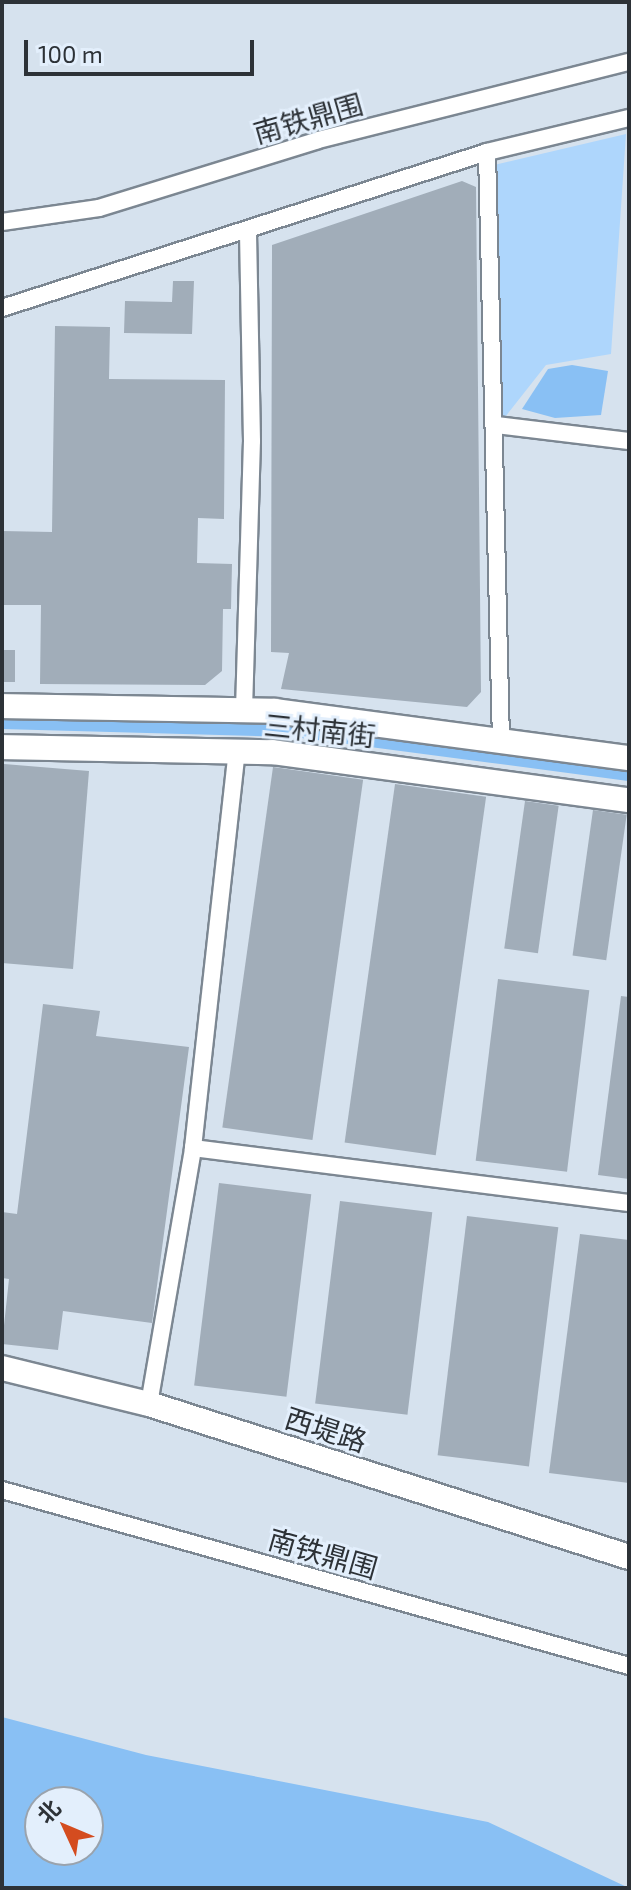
<!DOCTYPE html>
<meta charset="utf-8">
<style>
body{margin:0}
#map{position:relative;width:631px;height:1890px;overflow:hidden;background:#d6e2ee;font-family:"Exo 2","Noto Sans SC",sans-serif}
div>[style]{position:absolute}
[style*='--x']{left:calc(var(--x)*1px);top:calc(var(--y)*1px);width:calc(var(--w)*1px);rotate:calc(var(--a)*1deg)}
.green>*{inset:0;background:#aed6fc}
.water>*{inset:0;background:#89c0f4}
.canal>*{height:16px;margin:-8px;padding:0 8px;transform-origin:8px;border-radius:8px;background:#89c0f4}
.building>*{inset:0;background:#a1adb9;transform-origin:0 0}
.roads{filter:drop-shadow(2px 0 #7c8792) drop-shadow(-2px 0 #7c8792) drop-shadow(0 2px #7c8792) drop-shadow(0 -2px #7c8792)}
.street>*{height:16px;margin:-8px;padding:0 8px;transform-origin:8px;border-radius:8px;background:#fff}
.secondary>*{height:24px;margin:-12px;padding:0 12px;transform-origin:12px;border-radius:12px;background:#fff}
span{translate:-50% -50%;white-space:nowrap;text-align:center;line-height:1.15;-webkit-text-stroke:6px #e3effc;paint-order:stroke}
.street-label{font-size:28px;color:#2d3237}
.frame{position:absolute;inset:0;border:4px solid #2d3237;pointer-events:none}
.north{position:absolute;left:24px;top:1786px;width:80px;height:80px;box-sizing:border-box;background:#e3effc;border:2px solid #9aa3ad;border-radius:50%;rotate:314deg;font-size:22px;font-weight:700;line-height:32px;text-align:center;color:#2d3237}
.north::after{content:'';display:block;margin:auto;width:28px;height:36px;background:#d44c1f;clip-path:polygon(50% 0,100% 100%,50% 72%,0 100%)}
.scale{position:absolute;left:24px;top:40px;width:230px;height:36px;box-sizing:border-box;border:4px solid #2d3237;border-top:0;padding-left:10px;font-size:24px;line-height:28px;white-space:nowrap;color:#2d3237;-webkit-text-stroke:6px #e3effc;paint-order:stroke}
</style>
<div id="map">
<div class="green">
<i style="clip-path:polygon(626px 134px,611px 354px,546px 365px,502px 421px,494px 165px)"></i>
</div>
<div class="water">
<i style="clip-path:polygon(572px 365px,608px 371px,601px 415px,555px 418px,522px 409px,548px 369px)"></i>
<i style="clip-path:polygon(evenodd,2px 1717px,146px 1755px,488px 1822px,629px 1888px,2px 1888px,2px 1717px,40px 1802px,88px 1802px,88px 1850px,40px 1850px,40px 1802px)"></i>
</div>
<div class="canal">
<i style="--x:2;--y:721;--w:293;--a:1.6"></i>
<i style="--x:295;--y:729;--w:337;--a:7.5"></i>
</div>
<div class="building">
<i style="clip-path:polygon(462px 181px,476px 187px,481px 692px,467px 707px,281px 689px,289px 653px,271px 652px,272px 245px)"></i>
<i style="clip-path:polygon(173px 281px,194px 281px,192px 334px,124px 333px,125px 301px,172px 302px)"></i>
<i style="clip-path:polygon(55px 326px,110px 327px,109px 379px,225px 380px,224px 519px,198px 518px,197px 563px,232px 564px,231px 609px,223px 609px,222px 671px,205px 685px,40px 684px,41px 605px,2px 605px,2px 531px,52px 532px)"></i>
<i style="left:2px;top:650px;width:13px;height:32px"></i>
<i style="clip-path:polygon(4px 764px,89px 771px,73px 969px,2px 963px)"></i>
<i style="left:273px;top:767px;width:91px;height:364px;rotate:8deg"></i>
<i style="left:395px;top:784px;width:92px;height:362px;rotate:8deg"></i>
<i style="left:525px;top:801px;width:34px;height:149px;rotate:8deg"></i>
<i style="left:593px;top:810px;width:34px;height:147px;rotate:8deg"></i>
<i style="left:498px;top:979px;width:92px;height:183px;rotate:7deg"></i>
<i style="clip-path:polygon(621px 996px,629px 997px,629px 1179px,598px 1175px)"></i>
<i style="clip-path:polygon(43px 1004px,100px 1011px,96px 1036px,189px 1047px,152px 1323px,63px 1311px,58px 1350px,2px 1344px,9px 1279px,2px 1278px,2px 1212px,17px 1214px)"></i>
<i style="left:219px;top:1183px;width:93px;height:204px;rotate:7deg"></i>
<i style="left:340px;top:1201px;width:93px;height:204px;rotate:7deg"></i>
<i style="left:467px;top:1216px;width:92px;height:241px;rotate:7deg"></i>
<i style="clip-path:polygon(580px 1234px,629px 1240px,629px 1483px,549px 1473px)"></i>
</div>
<div class="roads">
<div class="street">
<i style="--x:487;--y:152;--w:589;--a:88.64"></i>
<i style="--x:2;--y:222;--w:98;--a:-8.2"></i>
<i style="--x:99;--y:208;--w:229;--a:-17.2"></i>
<i style="--x:318;--y:140;--w:321;--a:-14.1"></i>
<i style="--x:2;--y:308;--w:509;--a:-17.83"></i>
<i style="--x:487;--y:152;--w:146;--a:-13.5"></i>
<i style="--x:496;--y:425;--w:134;--a:6.9"></i>
<i style="--x:244;--y:710;--w:269;--a:-88.3"></i>
<i style="--x:252;--y:441;--w:208;--a:-91.1"></i>
<i style="--x:193;--y:1148;--w:439;--a:7.2"></i>
<i style="--x:149;--y:1404;--w:260;--a:-80.2"></i>
<i style="--x:193;--y:1148;--w:399;--a:-83.7"></i>
<i style="--x:2;--y:1490;--w:651;--a:15.68"></i>
</div>
<div class="secondary">
<i style="--x:2;--y:706;--w:273;--a:1"></i>
<i style="--x:275;--y:711;--w:357;--a:7.6"></i>
<i style="--x:2;--y:747;--w:270;--a:1.1"></i>
<i style="--x:272;--y:752;--w:360;--a:7.7"></i>
<i style="--x:2;--y:1368;--w:151;--a:13.8"></i>
<i style="--x:149;--y:1404;--w:504;--a:17.68"></i>
</div>
</div>
<div class="street-label">
<span style="left:308px;top:118px;rotate:-16deg">南铁鼎围</span>
<span style="left:320px;top:730px;rotate:6deg">三村南街</span>
<span style="left:326px;top:1429px;rotate:18deg">西堤路</span>
<span style="left:323px;top:1553px;rotate:16deg">南铁鼎围</span>
</div>
<div class="frame"></div>
<div class="north">北</div>
<div class="scale">100 m</div>
</div>
